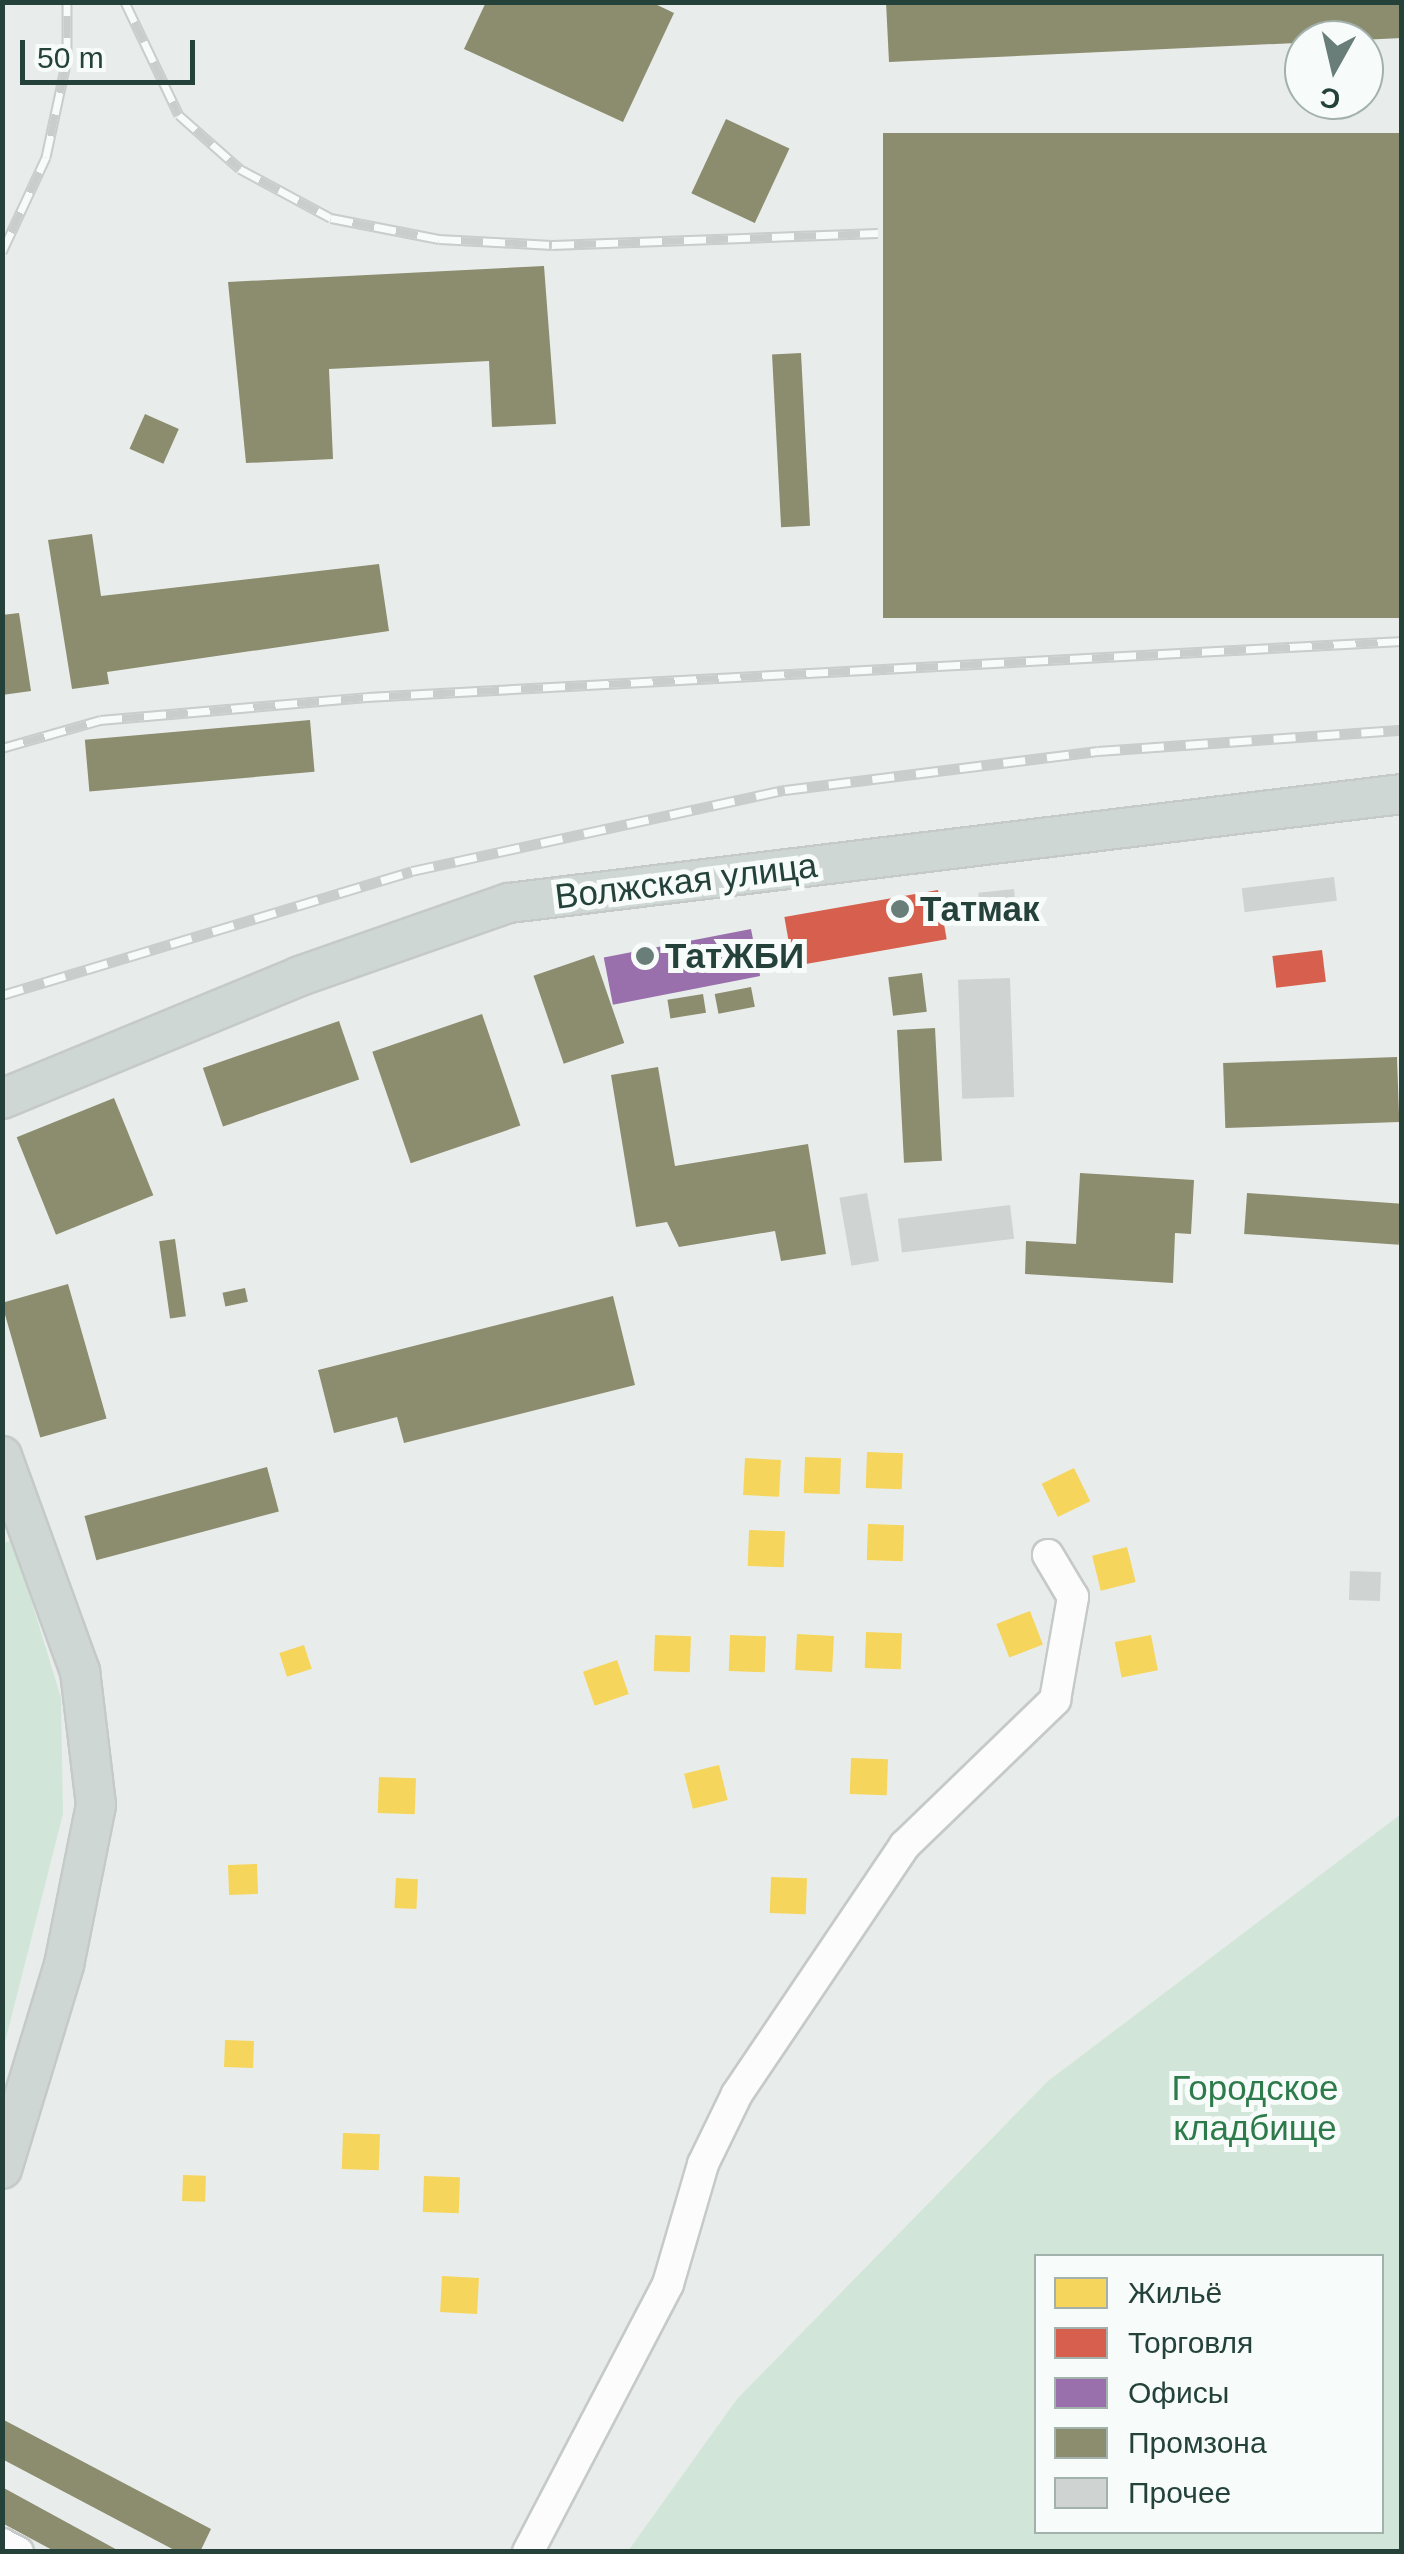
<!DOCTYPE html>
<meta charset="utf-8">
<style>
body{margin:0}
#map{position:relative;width:1404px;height:2554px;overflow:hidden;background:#e8edeb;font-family:Arial,sans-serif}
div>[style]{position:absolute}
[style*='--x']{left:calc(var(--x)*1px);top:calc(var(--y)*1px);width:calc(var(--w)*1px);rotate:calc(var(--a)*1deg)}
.green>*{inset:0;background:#d1e6d8}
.homes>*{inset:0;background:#f6d55c;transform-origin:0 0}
.shops>*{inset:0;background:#d6604d;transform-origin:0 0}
.offices>*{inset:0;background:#9970ab;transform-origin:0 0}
.industry>*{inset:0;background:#8c8c6e;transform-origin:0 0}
.building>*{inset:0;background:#cfd4d2;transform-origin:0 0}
.roads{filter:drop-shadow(2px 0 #c5cac8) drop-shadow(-2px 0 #c5cac8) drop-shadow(0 2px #c5cac8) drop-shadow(0 -2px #c5cac8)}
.minor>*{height:30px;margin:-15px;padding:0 15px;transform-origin:15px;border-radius:15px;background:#fcfcfc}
.major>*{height:38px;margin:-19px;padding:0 19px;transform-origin:19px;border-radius:19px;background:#cfd7d5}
.rail>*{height:11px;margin-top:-5.5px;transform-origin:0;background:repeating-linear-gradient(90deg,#f7fbf9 0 22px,#c9cdcc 0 44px);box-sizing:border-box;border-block:2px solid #c9cdcc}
.dots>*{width:28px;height:28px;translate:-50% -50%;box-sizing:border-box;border:5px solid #f7fbf9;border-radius:50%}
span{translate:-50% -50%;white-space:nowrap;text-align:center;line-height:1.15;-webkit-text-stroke:10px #f7fbf9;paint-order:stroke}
.street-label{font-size:35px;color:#24423a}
.poi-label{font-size:35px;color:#24423a;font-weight:700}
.left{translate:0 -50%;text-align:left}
.park-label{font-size:35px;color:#2d7a4b}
.frame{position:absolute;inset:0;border:5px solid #24423a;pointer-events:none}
.legend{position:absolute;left:1034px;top:2254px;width:350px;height:280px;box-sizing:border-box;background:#f7fbf9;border:2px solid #a3b1ad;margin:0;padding:12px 18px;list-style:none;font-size:30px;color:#24423a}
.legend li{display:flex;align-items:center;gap:20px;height:50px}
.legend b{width:50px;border:2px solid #a3b1ad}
.north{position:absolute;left:1284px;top:20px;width:100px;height:100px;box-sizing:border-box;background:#f7fbf9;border:2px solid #a3b1ad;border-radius:50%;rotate:188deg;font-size:28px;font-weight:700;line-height:40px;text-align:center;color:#24423a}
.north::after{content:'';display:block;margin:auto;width:35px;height:45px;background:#697e78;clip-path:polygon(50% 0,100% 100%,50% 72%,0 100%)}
.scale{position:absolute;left:20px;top:40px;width:175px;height:45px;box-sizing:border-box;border:5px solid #24423a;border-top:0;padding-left:12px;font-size:30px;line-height:35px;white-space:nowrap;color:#24423a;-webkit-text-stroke:8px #f7fbf9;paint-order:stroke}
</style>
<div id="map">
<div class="green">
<i style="clip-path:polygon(13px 1540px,61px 1698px,63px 1814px,3px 2050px,2px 1543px)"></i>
<i style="clip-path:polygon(evenodd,1401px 1814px,1401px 2551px,628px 2551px,737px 2399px,1048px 2081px,1401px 1814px,1036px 2256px,1382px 2256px,1382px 2532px,1036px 2532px,1036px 2256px)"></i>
</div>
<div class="homes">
<i style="left:867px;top:1452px;width:36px;height:36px;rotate:2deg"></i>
<i style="left:805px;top:1457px;width:36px;height:36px;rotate:2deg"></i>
<i style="left:745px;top:1458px;width:36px;height:37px;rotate:3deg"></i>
<i style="left:1074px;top:1468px;width:37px;height:36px;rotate:64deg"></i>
<i style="left:868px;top:1524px;width:36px;height:36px;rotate:2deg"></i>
<i style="left:749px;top:1530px;width:36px;height:36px;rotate:2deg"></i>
<i style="left:1127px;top:1547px;width:36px;height:36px;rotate:76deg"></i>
<i style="left:1030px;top:1611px;width:36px;height:36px;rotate:69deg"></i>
<i style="left:866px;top:1632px;width:36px;height:36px;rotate:2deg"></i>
<i style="left:797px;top:1634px;width:37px;height:36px;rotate:3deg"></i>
<i style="left:655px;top:1635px;width:36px;height:36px;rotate:2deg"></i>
<i style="left:730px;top:1635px;width:36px;height:36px;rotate:2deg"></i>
<i style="left:1151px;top:1635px;width:36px;height:37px;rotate:79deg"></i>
<i style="left:304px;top:1645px;width:25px;height:26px;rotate:72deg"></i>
<i style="left:617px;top:1660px;width:36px;height:36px;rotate:71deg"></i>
<i style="left:851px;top:1758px;width:37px;height:36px;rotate:2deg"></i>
<i style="left:719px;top:1765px;width:36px;height:36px;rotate:76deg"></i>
<i style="left:379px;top:1777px;width:37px;height:36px;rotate:2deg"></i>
<i style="left:257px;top:1864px;width:30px;height:29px;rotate:88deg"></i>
<i style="left:771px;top:1877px;width:36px;height:36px;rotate:2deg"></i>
<i style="left:396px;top:1878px;width:22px;height:30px;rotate:3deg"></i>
<i style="left:225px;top:2040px;width:29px;height:27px;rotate:2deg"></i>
<i style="left:343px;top:2133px;width:37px;height:36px;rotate:2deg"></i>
<i style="left:183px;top:2175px;width:23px;height:26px;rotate:2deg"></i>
<i style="left:424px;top:2176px;width:36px;height:36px;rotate:2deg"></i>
<i style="left:442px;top:2276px;width:37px;height:36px;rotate:3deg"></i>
</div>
<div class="shops">
<i style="left:938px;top:890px;width:50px;height:156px;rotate:80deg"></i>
<i style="left:1322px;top:950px;width:32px;height:50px;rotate:83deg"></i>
</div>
<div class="offices">
<i style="left:751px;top:929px;width:48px;height:150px;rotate:79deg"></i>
</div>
<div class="industry">
<i style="clip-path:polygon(486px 2px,651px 2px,674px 13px,623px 122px,464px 49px)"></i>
<i style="clip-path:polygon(886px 2px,1402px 2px,1402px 38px,889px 62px)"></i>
<i style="left:726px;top:119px;width:70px;height:82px;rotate:25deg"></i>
<i style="left:1402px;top:133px;width:485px;height:519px;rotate:90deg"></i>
<i style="clip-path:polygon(544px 266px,556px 424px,492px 427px,489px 361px,329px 369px,333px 459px,246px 463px,228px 282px)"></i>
<i style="left:801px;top:353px;width:173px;height:29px;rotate:87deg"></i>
<i style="left:145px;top:414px;width:37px;height:38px;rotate:24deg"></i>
<i style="clip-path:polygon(92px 534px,101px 596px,379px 564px,389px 631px,107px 672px,109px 684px,72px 689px,48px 540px)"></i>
<i style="clip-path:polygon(19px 613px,31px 691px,2px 695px,2px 615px)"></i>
<i style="left:310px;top:720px;width:52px;height:226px;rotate:85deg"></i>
<i style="left:594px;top:955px;width:93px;height:64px;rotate:71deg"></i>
<i style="left:922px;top:973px;width:39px;height:34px;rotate:83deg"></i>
<i style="left:751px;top:987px;width:20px;height:37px;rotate:79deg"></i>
<i style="left:703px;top:994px;width:19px;height:36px;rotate:81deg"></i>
<i style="left:482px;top:1014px;width:118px;height:116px;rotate:71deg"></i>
<i style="left:339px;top:1021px;width:62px;height:144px;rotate:71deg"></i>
<i style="left:935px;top:1028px;width:133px;height:38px;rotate:87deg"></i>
<i style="left:1397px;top:1057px;width:65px;height:174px;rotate:88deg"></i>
<i style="clip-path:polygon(658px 1067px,675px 1166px,808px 1144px,826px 1254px,781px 1261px,775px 1231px,679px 1247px,667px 1222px,636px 1227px,611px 1075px)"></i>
<i style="left:114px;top:1098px;width:105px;height:105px;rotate:68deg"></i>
<i style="clip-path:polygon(1080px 1173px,1194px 1180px,1191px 1234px,1175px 1233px,1173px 1283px,1025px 1274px,1026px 1241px,1076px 1244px)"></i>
<i style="left:1247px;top:1193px;width:155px;height:41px;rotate:4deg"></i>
<i style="left:175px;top:1239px;width:78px;height:16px;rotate:82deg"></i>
<i style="left:68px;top:1284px;width:140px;height:69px;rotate:74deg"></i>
<i style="left:245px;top:1288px;width:14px;height:23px;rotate:78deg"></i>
<i style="clip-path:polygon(613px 1296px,635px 1385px,404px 1443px,397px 1417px,334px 1433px,318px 1370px)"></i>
<i style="left:267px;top:1467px;width:46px;height:189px;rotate:75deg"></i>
<i style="clip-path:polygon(2px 2419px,211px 2529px,200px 2552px,178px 2552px,2px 2459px)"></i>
<i style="clip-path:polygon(2px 2487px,121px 2552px,56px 2552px,2px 2523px)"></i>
</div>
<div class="building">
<i style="left:1334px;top:877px;width:24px;height:93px;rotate:83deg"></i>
<i style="left:1014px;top:889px;width:30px;height:36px;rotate:84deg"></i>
<i style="left:1010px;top:978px;width:119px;height:52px;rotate:88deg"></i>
<i style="left:867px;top:1193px;width:69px;height:28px;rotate:80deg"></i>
<i style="left:1010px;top:1205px;width:34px;height:113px;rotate:83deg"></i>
<i style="left:1350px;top:1571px;width:31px;height:29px;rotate:2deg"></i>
</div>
<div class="roads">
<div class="minor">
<i style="--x:2;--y:2544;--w:18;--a:27"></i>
<i style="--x:528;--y:2552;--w:302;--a:-62.4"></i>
<i style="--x:668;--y:2284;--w:125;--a:-73.7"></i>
<i style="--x:703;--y:2164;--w:78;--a:-64.1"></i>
<i style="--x:737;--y:2094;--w:300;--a:-56"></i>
<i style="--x:905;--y:1845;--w:209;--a:-44"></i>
<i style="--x:1055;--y:1700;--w:105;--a:-80.1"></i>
<i style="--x:1073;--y:1597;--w:49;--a:-120.8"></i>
</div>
<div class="major">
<i style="--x:2;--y:1099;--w:322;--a:-22.4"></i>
<i style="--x:300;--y:976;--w:221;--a:-19.3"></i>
<i style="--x:509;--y:903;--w:900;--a:-6.96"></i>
<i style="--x:2;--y:1456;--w:229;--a:70.1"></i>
<i style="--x:80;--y:1671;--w:135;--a:83.2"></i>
<i style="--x:96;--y:1805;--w:163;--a:101.3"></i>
<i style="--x:64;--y:1965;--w:213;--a:106.9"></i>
</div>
</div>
<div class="rail">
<i style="--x:125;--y:2;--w:125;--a:64.5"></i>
<i style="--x:179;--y:115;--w:81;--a:41.5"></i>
<i style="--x:240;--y:169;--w:103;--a:28.3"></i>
<i style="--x:331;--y:218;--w:110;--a:11"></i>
<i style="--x:439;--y:239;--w:113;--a:3"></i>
<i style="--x:552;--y:245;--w:326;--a:-2.1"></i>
<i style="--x:2;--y:252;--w:105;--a:-65.1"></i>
<i style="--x:46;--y:157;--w:100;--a:-77.9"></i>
<i style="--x:67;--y:59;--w:57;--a:-90"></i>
<i style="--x:2;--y:748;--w:102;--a:-15.9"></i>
<i style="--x:100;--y:720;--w:268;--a:-4.9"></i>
<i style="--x:367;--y:697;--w:1037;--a:-3.1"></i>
<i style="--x:2;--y:995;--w:428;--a:-16.8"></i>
<i style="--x:412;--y:871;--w:382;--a:-12.3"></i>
<i style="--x:785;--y:790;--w:315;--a:-7.1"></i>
<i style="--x:1098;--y:751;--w:305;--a:-4"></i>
</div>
<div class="dots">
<i style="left:900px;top:909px;background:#697e78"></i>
<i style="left:645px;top:956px;background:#697e78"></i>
</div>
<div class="street-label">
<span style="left:686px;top:881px;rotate:-7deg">Волжская улица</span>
</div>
<div class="poi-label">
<span class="left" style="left:920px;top:909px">Татмак</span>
<span class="left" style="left:665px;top:956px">ТатЖБИ</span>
</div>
<div class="park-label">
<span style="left:1255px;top:2108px">Городское<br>кладбище</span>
</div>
<div class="frame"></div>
<ul class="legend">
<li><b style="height:28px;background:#f6d55c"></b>Жильё</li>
<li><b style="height:28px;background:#d6604d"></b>Торговля</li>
<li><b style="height:28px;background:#9970ab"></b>Офисы</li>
<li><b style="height:28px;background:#8c8c6e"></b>Промзона</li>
<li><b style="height:28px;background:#cfd4d2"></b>Прочее</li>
</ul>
<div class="north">С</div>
<div class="scale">50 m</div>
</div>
